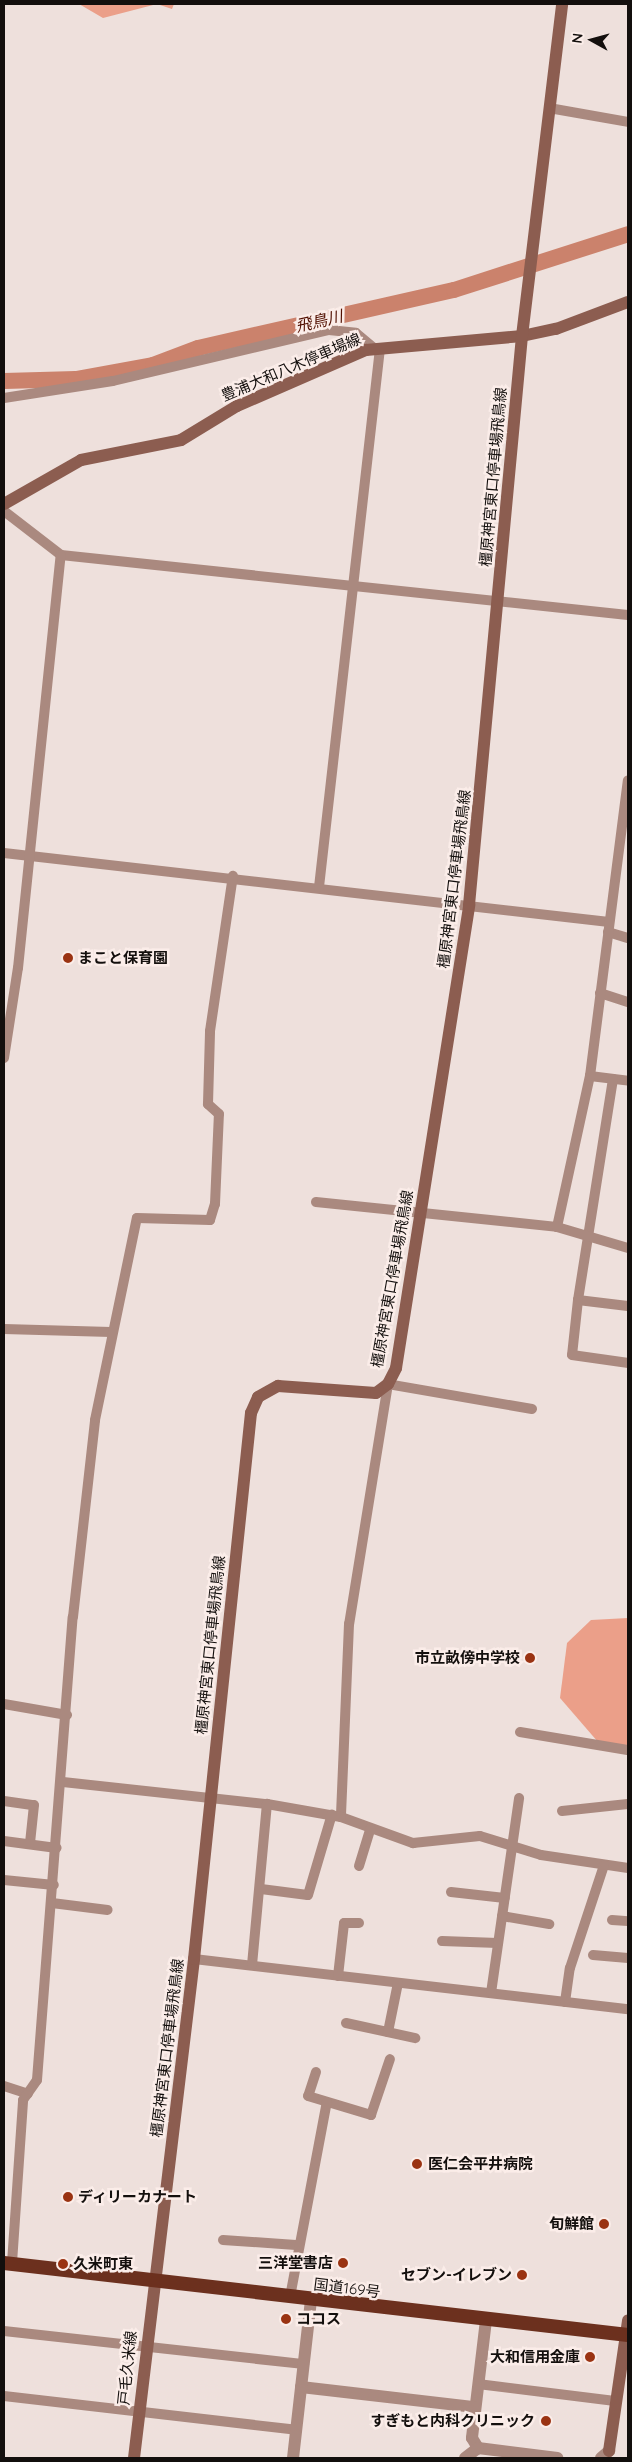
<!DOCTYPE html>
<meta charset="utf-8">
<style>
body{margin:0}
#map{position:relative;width:632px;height:2462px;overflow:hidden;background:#eee0dc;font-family:Quicksand,"Noto Sans JP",sans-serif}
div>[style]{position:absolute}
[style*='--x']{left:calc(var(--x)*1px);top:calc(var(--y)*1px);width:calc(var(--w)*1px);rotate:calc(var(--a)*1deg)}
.forest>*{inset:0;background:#eb9f89}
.river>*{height:16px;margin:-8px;padding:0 8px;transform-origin:8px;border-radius:8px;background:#cb826c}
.minor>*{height:10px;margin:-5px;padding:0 5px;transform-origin:5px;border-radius:5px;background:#aa897f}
.tertiary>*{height:12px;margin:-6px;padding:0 6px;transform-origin:6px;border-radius:6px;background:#aa897f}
.secondary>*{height:12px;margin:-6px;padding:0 6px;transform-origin:6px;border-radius:6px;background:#8c5d50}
.trunk>*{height:14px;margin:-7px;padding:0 7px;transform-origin:7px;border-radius:7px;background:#6c301e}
.dots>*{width:14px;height:14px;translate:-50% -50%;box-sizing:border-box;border:2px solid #fbede9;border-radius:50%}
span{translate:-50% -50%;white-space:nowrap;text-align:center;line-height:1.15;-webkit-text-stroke:5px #fbede9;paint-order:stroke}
.street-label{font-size:15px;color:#130f0d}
.poi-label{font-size:15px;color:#130f0d;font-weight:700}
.left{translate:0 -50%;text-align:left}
.right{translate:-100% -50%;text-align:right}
.water-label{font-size:16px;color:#510f00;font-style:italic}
.frame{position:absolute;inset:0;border:5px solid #130f0d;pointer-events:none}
.north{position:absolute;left:567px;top:15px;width:50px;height:50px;-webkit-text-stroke:4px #fbede9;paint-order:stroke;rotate:277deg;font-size:14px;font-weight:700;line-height:20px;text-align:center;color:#130f0d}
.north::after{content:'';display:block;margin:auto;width:18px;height:22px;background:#130f0d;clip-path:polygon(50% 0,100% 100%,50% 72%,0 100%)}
</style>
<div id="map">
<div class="forest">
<i style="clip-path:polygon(79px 4px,174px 4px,172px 9px,157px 4px,103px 18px)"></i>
<i style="clip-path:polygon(628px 1618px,628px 1746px,598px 1742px,560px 1698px,567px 1643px,591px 1620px)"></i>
</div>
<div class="river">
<i style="--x:4;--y:381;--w:72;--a:-1.6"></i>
<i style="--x:76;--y:379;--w:78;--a:-10.3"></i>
<i style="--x:153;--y:365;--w:48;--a:-20.7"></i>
<i style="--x:198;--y:348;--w:262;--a:-12.8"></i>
<i style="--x:454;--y:290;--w:183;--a:-17.8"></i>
</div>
<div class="minor">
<i style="--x:549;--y:108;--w:80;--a:10"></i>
<i style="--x:4;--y:398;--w:110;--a:-8.9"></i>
<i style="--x:113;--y:381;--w:222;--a:-13.3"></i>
<i style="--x:329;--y:330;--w:27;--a:6"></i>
<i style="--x:356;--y:333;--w:25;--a:40"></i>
<i style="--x:4;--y:511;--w:72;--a:37.7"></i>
<i style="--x:61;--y:555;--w:570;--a:6.04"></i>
<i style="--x:4;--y:853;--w:609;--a:6.51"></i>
<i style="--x:319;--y:887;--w:542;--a:-83.54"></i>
<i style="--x:608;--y:932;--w:21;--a:17"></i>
<i style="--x:600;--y:993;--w:29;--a:18"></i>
<i style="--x:4;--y:1058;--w:91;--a:-81.2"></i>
<i style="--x:18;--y:968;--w:415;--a:-84.1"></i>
<i style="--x:590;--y:1076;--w:38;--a:7"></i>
<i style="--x:613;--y:1079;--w:224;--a:99"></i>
<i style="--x:578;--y:1300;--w:50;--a:6.8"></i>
<i style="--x:316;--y:1202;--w:242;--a:5.9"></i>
<i style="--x:557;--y:1227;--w:74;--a:16.5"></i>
<i style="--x:557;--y:1227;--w:155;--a:-77.7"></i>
<i style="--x:590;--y:1076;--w:298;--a:-82.7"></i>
<i style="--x:578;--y:1300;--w:55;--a:96.2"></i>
<i style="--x:572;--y:1355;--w:57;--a:8.1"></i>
<i style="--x:4;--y:1329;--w:107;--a:1.6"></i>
<i style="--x:532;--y:1409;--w:146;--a:-170.2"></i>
<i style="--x:388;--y:1384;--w:243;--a:99.2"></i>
<i style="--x:349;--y:1624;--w:193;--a:92.4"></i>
<i style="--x:341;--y:1817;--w:77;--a:19.9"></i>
<i style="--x:413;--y:1843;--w:67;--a:-6"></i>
<i style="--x:480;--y:1836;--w:64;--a:17.3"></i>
<i style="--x:541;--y:1855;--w:88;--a:8.5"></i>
<i style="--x:4;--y:1704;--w:64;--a:9.9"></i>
<i style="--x:520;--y:1732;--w:109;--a:9.5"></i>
<i style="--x:63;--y:1782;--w:205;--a:6.2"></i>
<i style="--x:267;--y:1804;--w:75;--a:10"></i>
<i style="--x:4;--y:1801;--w:30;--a:8"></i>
<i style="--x:34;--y:1805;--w:39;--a:96"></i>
<i style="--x:562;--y:1811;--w:66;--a:-6.1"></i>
<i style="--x:4;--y:1841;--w:53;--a:7.5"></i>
<i style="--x:359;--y:1866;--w:39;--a:-73"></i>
<i style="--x:4;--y:1880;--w:50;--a:5.7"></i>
<i style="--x:261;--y:1889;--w:47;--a:7.3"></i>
<i style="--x:308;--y:1895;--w:84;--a:-73.5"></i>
<i style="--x:451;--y:1892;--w:54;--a:6.3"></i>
<i style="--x:52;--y:1903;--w:56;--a:7.1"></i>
<i style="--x:502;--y:1916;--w:48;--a:9.7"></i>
<i style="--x:612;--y:1920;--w:16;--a:4"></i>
<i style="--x:442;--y:1941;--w:56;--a:2"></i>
<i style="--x:593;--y:1955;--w:35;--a:5"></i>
<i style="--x:194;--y:1959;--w:437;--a:6.6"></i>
<i style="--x:252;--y:1965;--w:162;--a:-84.7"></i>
<i style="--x:338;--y:1976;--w:53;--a:-83.5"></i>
<i style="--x:344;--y:1923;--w:15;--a:0"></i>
<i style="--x:491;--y:1993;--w:197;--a:-81.8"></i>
<i style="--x:565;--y:2002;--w:34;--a:-82"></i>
<i style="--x:570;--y:1968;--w:108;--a:-71.7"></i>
<i style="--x:346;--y:2023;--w:71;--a:12.3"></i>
<i style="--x:388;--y:2032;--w:50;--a:-78.5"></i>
<i style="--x:316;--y:2072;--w:25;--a:108"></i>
<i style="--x:308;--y:2096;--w:66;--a:16.8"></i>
<i style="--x:371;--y:2115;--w:59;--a:-71.3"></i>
<i style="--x:4;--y:2086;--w:25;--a:18"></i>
<i style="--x:223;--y:2240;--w:73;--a:3.9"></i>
<i style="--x:12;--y:2263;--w:163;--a:-86.1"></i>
<i style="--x:23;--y:2100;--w:24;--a:-55"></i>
<i style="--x:37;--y:2080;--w:464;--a:-85.6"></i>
<i style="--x:73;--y:1617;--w:198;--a:-83.6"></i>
<i style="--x:95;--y:1420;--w:206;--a:-78.3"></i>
<i style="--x:137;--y:1218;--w:73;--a:1.6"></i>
<i style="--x:210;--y:1220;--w:17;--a:-73"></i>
<i style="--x:215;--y:1204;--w:90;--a:-87.5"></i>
<i style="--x:219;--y:1114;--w:15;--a:-138"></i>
<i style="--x:208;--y:1104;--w:73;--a:-88.4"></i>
<i style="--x:210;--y:1031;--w:157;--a:-81.6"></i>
<i style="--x:290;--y:2297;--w:198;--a:-79.3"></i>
<i style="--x:4;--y:2331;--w:302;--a:6.3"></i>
<i style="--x:478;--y:2384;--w:138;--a:7.1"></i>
<i style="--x:4;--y:2396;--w:294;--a:6.6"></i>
</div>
<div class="tertiary">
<i style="--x:486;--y:2320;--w:119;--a:96.8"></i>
<i style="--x:472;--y:2438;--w:12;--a:59"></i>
<i style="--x:478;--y:2448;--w:80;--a:7.2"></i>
<i style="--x:301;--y:2387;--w:175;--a:6.6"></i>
<i style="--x:293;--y:2458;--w:159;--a:-83.5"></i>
<i style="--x:465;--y:2458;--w:16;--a:-38"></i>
<i style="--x:601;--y:2458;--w:11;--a:-41"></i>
</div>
<div class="secondary">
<i style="--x:4;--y:504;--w:89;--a:-29.7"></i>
<i style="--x:81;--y:460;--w:102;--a:-11.3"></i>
<i style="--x:181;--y:440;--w:66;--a:-31.3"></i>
<i style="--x:237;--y:406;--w:141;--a:-23.5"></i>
<i style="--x:366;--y:350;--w:157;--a:-5.1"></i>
<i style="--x:522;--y:336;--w:35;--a:-12"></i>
<i style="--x:556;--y:329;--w:77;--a:-20.6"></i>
<i style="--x:609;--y:2451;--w:132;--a:-81.7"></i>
<i style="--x:134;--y:2458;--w:503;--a:-83.14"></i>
<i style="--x:194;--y:1959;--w:549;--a:-84.04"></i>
<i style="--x:251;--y:1413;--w:17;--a:-66"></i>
<i style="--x:258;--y:1397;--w:23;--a:-29"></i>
<i style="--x:278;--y:1386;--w:98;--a:4.1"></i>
<i style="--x:376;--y:1393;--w:15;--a:-37"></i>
<i style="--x:388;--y:1384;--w:18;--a:-63"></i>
<i style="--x:396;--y:1368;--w:469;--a:-81"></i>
<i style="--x:469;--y:905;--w:571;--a:-84.68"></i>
<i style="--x:522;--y:336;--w:334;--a:-83.1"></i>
</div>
<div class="trunk">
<i style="--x:4;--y:2263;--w:628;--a:6.58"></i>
</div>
<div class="dots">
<i style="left:68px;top:958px;background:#9a3312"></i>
<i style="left:530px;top:1658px;background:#9a3312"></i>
<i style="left:417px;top:2164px;background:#9a3312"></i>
<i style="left:68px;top:2197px;background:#9a3312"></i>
<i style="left:604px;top:2224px;background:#9a3312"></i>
<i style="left:343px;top:2263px;background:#9a3312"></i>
<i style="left:63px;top:2264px;background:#9a3312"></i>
<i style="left:522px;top:2275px;background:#9a3312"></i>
<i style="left:286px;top:2319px;background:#9a3312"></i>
<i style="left:590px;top:2357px;background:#9a3312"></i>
<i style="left:546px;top:2421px;background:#9a3312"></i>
</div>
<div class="street-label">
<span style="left:291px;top:367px;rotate:-23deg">豊浦大和八木停車場線</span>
<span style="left:493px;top:477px;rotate:-85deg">橿原神宮東口停車場飛鳥線</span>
<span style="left:454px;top:879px;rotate:-83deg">橿原神宮東口停車場飛鳥線</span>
<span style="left:392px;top:1279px;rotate:-80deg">橿原神宮東口停車場飛鳥線</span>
<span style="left:210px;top:1645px;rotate:-84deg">橿原神宮東口停車場飛鳥線</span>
<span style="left:167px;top:2048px;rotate:-83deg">橿原神宮東口停車場飛鳥線</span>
<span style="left:347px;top:2288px;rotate:7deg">国道169号</span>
<span style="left:127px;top:2368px;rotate:-84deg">戸毛久米線</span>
</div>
<div class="poi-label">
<span class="left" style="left:78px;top:958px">まこと保育園</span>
<span class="right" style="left:520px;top:1658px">市立畝傍中学校</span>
<span class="left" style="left:428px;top:2164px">医仁会平井病院</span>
<span class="left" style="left:78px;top:2197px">ディリーカナート</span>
<span class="right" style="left:594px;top:2224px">旬鮮館</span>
<span class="right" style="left:333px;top:2263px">三洋堂書店</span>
<span class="left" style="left:73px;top:2264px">久米町東</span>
<span class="right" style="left:512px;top:2275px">セブン-イレブン</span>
<span class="left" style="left:296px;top:2319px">ココス</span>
<span class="right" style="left:580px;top:2357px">大和信用金庫</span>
<span class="right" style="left:535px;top:2421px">すぎもと内科クリニック</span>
</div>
<div class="water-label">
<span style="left:319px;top:321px;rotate:-13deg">飛鳥川</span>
</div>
<div class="frame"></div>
<div class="north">N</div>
</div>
